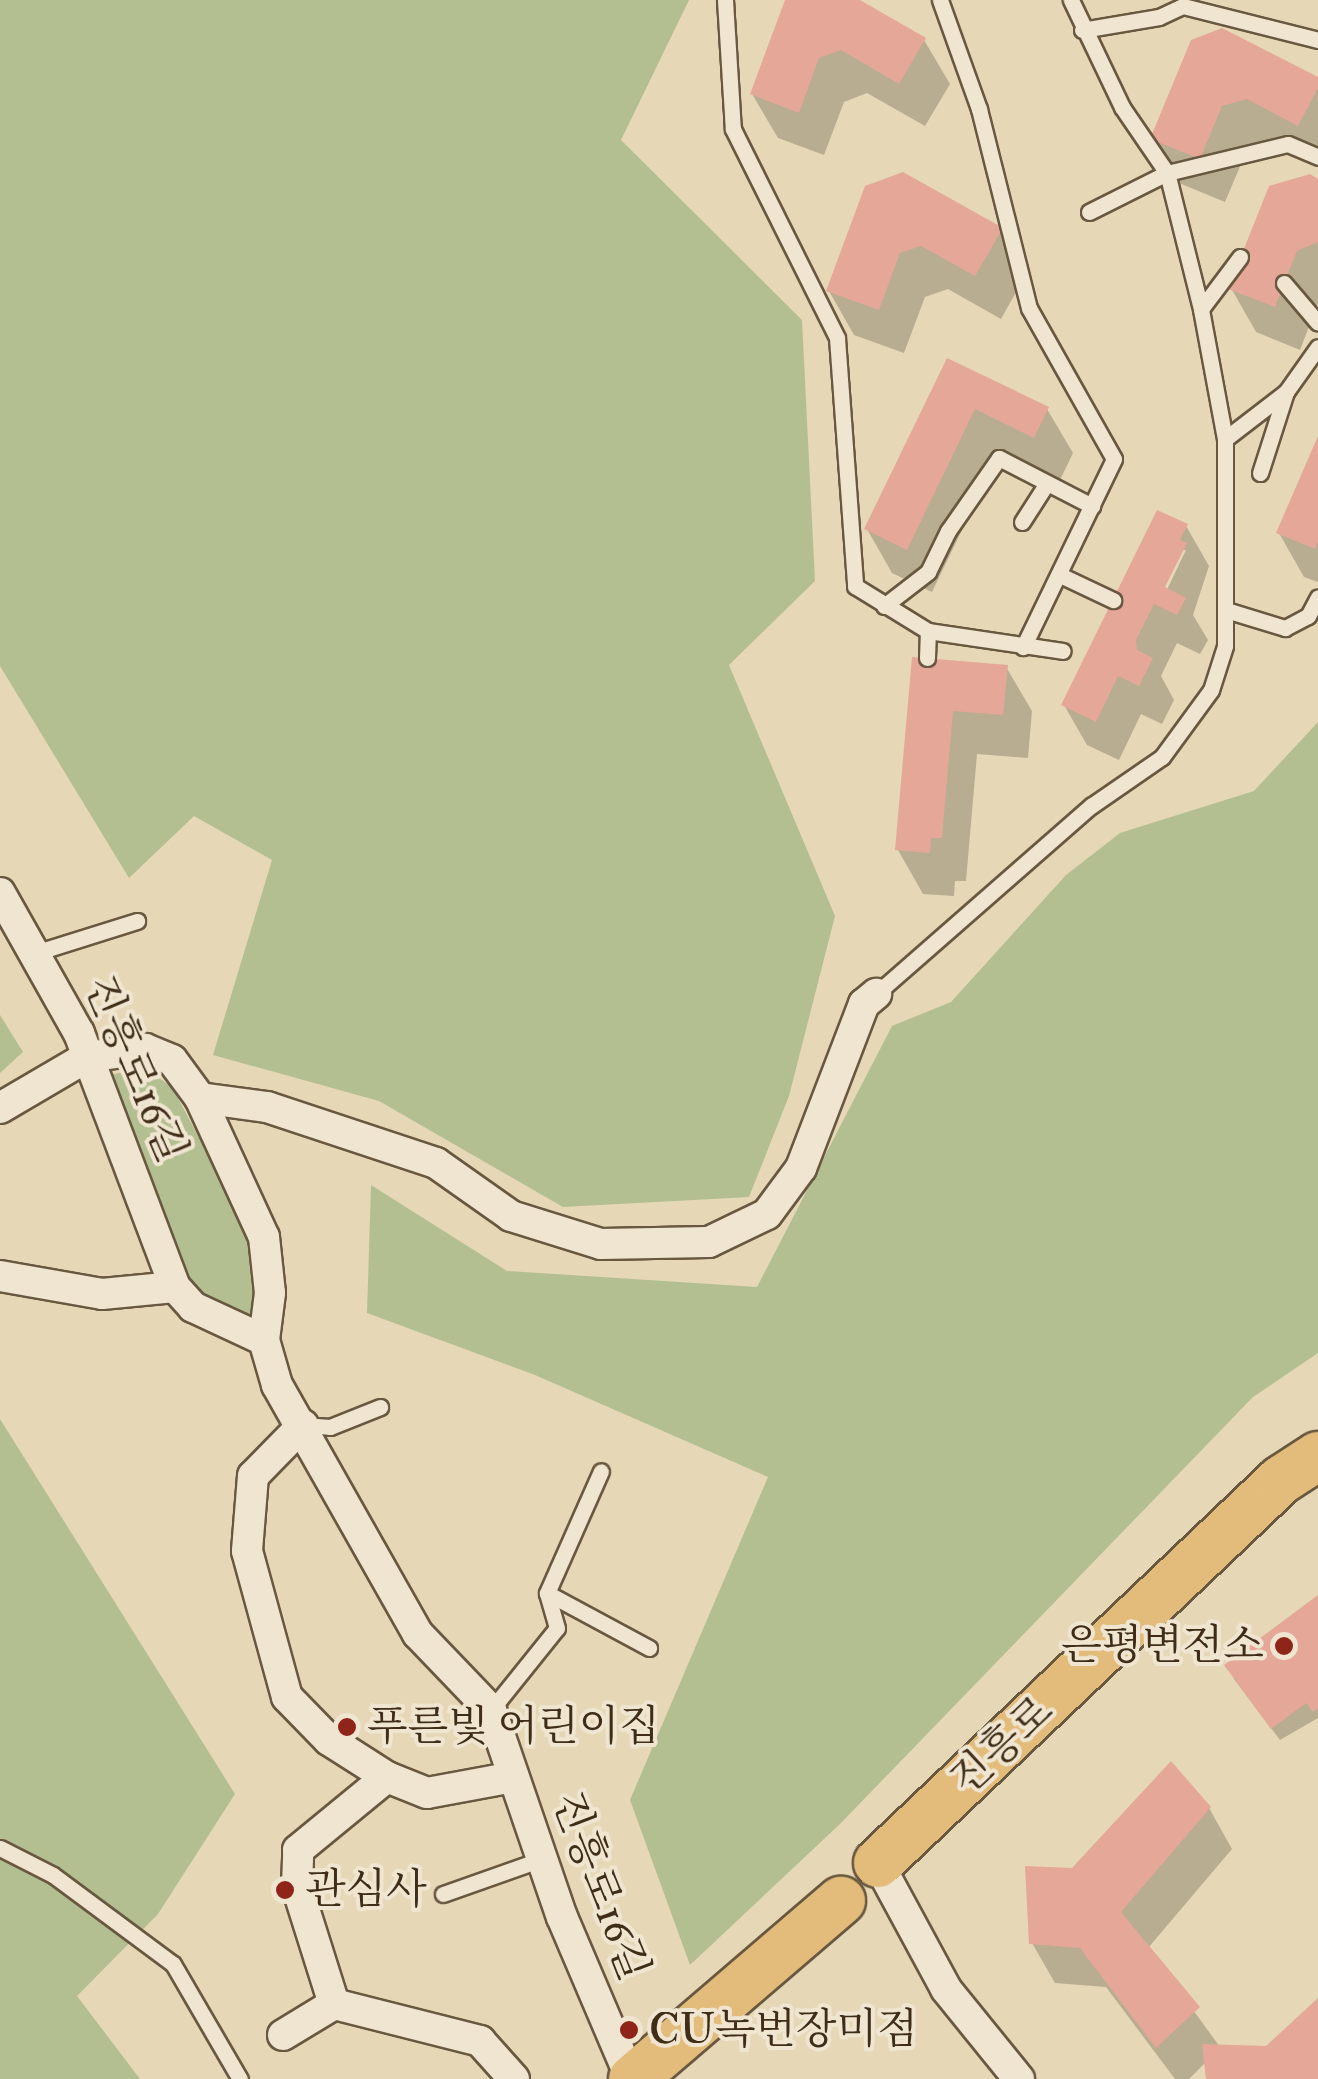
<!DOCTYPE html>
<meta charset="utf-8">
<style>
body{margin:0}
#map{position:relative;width:1318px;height:2079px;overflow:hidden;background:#e6d7b6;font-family:"IM FELL Double Pica","Noto Serif KR",serif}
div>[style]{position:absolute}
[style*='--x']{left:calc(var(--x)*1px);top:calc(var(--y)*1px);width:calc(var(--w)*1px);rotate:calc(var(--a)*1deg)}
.green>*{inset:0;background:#b3bf90}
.shadow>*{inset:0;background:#0003}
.building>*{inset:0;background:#e5a798}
.roads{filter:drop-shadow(2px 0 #695840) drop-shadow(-2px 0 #695840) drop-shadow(0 2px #695840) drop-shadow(0 -2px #695840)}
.lane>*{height:15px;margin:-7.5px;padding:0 7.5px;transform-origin:7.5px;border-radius:7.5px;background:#efe5d0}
.street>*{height:30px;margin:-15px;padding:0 15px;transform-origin:15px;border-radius:15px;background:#efe5d0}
.primary>*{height:48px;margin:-24px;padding:0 24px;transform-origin:24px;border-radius:24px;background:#e3bc7b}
.dots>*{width:28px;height:28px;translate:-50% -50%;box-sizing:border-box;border:5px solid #efe5d0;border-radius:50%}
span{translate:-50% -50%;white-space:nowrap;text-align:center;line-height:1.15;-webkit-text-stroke:8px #efe5d0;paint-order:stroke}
.street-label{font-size:42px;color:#3f2d18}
.poi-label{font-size:42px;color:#3f2d18}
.right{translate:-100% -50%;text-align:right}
.left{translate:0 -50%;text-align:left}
</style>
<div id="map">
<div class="green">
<i style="clip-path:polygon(0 0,689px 0,621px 140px,802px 320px,815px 581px,729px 665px,835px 916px,789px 1096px,749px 1197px,563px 1207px,379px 1101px,213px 1055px,272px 860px,194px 816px,129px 878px,0 666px)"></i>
<i style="clip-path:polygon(1318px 722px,1318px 1353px,1253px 1397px,840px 1824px,690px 1965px,630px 1800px,768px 1477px,535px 1375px,367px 1313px,371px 1185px,507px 1271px,757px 1287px,892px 1026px,951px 1002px,1066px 875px,1120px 833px,1254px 791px)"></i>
<i style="clip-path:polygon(0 1015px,23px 1052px,0 1073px)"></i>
<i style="clip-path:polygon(143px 1067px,172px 1087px,262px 1256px,258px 1319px,222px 1316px,182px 1281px,106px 1076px)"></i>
<i style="clip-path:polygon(0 1419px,235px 1794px,158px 1914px,77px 1996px,140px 2079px,0 2079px)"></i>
</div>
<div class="shadow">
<i style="clip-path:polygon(788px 0,855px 0,924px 40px,950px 84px,925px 126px,867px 93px,844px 102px,824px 155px,778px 138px,752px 94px)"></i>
<i style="clip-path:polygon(1193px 42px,1318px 80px,1318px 165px,1274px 143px,1247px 150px,1225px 202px,1179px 183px,1153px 138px)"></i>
<i style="clip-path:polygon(1318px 182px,1318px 303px,1300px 350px,1256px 332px,1231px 288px)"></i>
<i style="clip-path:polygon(867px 188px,1001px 230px,1026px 274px,1001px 319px,948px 289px,925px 297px,904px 353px,854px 335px,829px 291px)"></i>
<i style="clip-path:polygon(948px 361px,1047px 409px,1073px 453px,1060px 480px,1000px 452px,932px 592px,892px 573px,867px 529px)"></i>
<i style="clip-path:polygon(1318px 442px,1318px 582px,1304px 577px,1279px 533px)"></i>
<i style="clip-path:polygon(evenodd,1186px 526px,1209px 566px,1193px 615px,1208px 640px,1200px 654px,1177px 643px,1161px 676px,1174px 700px,1162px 724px,1141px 714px,1119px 760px,1087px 745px,1064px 705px,1186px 526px,1181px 550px,1186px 550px,1162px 600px,1157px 597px,1181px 550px)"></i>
<i style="clip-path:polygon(914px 660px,1006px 667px,1032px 711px,1028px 758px,977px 754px,966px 881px,955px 881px,954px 896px,923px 894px,898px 850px)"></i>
<i style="clip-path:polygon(1318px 1599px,1318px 1718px,1280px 1740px,1234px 1679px)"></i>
<i style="clip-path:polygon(1209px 1808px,1232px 1849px,1148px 1948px,1220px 2047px,1267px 2049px,1318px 2001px,1318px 2079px,1208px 2079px,1206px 2062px,1189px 2079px,1175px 2079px,1106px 1987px,1055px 1983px,1032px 1943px,1073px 1871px)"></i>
</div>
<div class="building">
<i style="clip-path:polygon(785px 0,860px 0,926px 38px,899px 84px,841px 50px,819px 58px,799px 113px,750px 94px)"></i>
<i style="clip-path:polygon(1222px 28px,1318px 77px,1318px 88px,1298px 126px,1247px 99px,1222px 106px,1200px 159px,1150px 139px,1191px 40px)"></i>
<i style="clip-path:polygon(903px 172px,1003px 228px,975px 276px,921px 246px,900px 253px,879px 310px,826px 291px,865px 186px)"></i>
<i style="clip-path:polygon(1310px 174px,1318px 179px,1318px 242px,1297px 251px,1275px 307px,1228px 289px,1269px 186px)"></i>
<i style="clip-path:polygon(947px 358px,1049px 407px,1034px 438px,975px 409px,907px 550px,864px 529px)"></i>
<i style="clip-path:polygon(1318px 436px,1318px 541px,1315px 549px,1276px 533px)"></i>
<i style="clip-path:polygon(1157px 510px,1188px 524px,1180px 540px,1187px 543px,1165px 587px,1186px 598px,1177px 615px,1154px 604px,1136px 640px,1137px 650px,1153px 658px,1139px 686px,1118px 676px,1096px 722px,1061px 705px)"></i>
<i style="clip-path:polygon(912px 657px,1008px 665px,1003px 715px,953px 711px,942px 838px,931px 838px,930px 853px,895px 850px)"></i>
<i style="clip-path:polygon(1318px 1595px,1318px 1708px,1313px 1712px,1306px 1703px,1271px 1729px,1224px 1665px)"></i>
<i style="clip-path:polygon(1171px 1761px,1211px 1807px,1121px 1912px,1200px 2007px,1156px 2048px,1080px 1948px,1029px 1944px,1025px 1866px,1072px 1868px)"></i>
<i style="clip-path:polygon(1318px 1998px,1318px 2079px,1206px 2079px,1202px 2044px,1266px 2046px)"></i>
</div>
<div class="roads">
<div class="lane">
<i style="--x:725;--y:0;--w:129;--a:86.5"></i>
<i style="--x:733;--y:129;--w:233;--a:63.5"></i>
<i style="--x:837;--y:338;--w:249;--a:85.8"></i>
<i style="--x:855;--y:586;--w:86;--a:31.7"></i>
<i style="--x:928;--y:631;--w:136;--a:8.4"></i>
<i style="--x:940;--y:0;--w:116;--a:70.3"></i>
<i style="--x:979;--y:109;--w:205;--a:75.9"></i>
<i style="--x:1029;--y:308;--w:173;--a:60.6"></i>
<i style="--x:1114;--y:459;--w:209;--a:115.8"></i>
<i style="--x:1082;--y:30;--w:78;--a:-9.6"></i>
<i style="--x:1159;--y:17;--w:26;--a:-25"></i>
<i style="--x:1183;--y:6;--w:139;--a:14.1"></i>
<i style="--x:1089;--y:212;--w:87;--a:-26.6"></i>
<i style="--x:1167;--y:173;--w:124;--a:-13.5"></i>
<i style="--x:1288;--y:144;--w:33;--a:23"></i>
<i style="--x:1284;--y:283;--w:52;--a:49.6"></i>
<i style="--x:1201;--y:309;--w:65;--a:-53.1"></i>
<i style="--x:1225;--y:439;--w:77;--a:-37.6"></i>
<i style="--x:1286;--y:392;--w:55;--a:-54.6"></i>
<i style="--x:1260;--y:473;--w:85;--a:-72.2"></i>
<i style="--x:1022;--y:522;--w:46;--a:-57.3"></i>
<i style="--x:1060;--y:575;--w:59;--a:25.3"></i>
<i style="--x:884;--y:606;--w:56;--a:-37.7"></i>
<i style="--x:928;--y:572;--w:46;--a:-64"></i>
<i style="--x:948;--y:531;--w:89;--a:-55.1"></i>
<i style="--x:999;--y:458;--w:105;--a:27.3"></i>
<i style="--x:1226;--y:610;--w:62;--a:17"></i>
<i style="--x:1285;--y:628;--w:26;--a:-28"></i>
<i style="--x:1308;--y:616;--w:21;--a:-62"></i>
<i style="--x:927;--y:658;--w:27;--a:-88"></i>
<i style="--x:38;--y:952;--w:104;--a:-17.4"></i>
<i style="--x:876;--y:994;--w:286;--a:-41.2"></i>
<i style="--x:1091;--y:806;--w:86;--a:-34.6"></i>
<i style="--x:1162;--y:757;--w:83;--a:-53.8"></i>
<i style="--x:1211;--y:690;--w:46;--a:-72.3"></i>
<i style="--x:1225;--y:646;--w:207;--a:-90"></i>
<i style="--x:1225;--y:439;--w:132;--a:-100.5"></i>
<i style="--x:1201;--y:309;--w:140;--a:-104"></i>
<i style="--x:1167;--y:173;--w:80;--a:-124.3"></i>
<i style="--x:1122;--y:107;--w:119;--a:-115.5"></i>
<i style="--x:303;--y:1425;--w:27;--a:4"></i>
<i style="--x:330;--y:1427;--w:54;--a:-21.8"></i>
<i style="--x:547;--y:1593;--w:116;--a:28.3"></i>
<i style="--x:491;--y:1710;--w:105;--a:-51.2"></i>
<i style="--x:557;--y:1628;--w:36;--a:-106"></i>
<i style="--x:547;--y:1593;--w:133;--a:-66.1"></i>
<i style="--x:0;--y:1848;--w:59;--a:27"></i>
<i style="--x:53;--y:1875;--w:149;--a:36.6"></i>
<i style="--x:173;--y:1964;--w:133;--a:59.8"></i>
<i style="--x:443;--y:1894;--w:105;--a:-19.5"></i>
</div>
<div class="street">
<i style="--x:0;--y:893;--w:161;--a:60.6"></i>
<i style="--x:79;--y:1033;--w:272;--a:69.3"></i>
<i style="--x:200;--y:1098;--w:68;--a:7.7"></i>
<i style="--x:267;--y:1107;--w:178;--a:18.3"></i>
<i style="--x:436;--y:1163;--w:92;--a:35.2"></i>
<i style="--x:511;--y:1216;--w:94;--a:17.3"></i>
<i style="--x:601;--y:1244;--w:108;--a:-1.1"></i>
<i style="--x:709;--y:1242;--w:64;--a:-25.8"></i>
<i style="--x:767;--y:1214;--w:57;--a:-53.5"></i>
<i style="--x:801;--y:1168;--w:176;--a:-69"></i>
<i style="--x:864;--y:1004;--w:16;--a:-40"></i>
<i style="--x:0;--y:1108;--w:101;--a:-30.4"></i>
<i style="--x:87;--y:1057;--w:59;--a:-7.9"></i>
<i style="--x:145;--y:1049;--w:29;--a:22"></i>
<i style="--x:172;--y:1060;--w:47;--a:53.6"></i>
<i style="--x:200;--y:1098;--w:153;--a:65.3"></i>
<i style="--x:264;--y:1237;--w:56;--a:83.9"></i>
<i style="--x:270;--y:1293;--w:47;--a:97.3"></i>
<i style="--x:264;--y:1340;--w:47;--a:73.9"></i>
<i style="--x:277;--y:1385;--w:286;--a:60.5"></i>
<i style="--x:418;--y:1634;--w:105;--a:46.2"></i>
<i style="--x:491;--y:1710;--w:219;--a:71.1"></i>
<i style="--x:562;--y:1917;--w:176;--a:66.9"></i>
<i style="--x:0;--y:1276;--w:104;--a:10"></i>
<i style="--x:102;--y:1294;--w:73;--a:-5.5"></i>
<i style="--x:175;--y:1287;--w:27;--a:48"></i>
<i style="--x:193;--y:1307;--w:78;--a:24.9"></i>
<i style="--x:303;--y:1425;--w:71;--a:134.4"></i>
<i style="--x:253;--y:1476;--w:75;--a:94.6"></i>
<i style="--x:247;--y:1551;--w:151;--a:74.7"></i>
<i style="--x:287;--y:1697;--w:60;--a:45.7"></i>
<i style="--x:329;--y:1740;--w:69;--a:32.5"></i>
<i style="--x:387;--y:1777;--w:43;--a:21.8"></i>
<i style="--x:427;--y:1793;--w:88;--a:-10.4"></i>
<i style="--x:878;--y:1863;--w:143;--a:61.6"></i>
<i style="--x:946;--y:1989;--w:116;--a:51"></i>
<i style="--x:334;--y:2004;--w:151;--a:14.2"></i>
<i style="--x:480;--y:2041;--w:51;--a:48.2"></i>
<i style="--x:283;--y:2035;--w:60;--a:-31.3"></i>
<i style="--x:334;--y:2004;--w:123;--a:-107.5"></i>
<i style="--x:297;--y:1887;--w:37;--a:-88"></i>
<i style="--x:298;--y:1850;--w:115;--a:-39.4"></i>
</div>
<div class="primary">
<i style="--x:878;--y:1863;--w:556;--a:-43.54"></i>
<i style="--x:1281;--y:1480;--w:44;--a:-33"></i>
<i style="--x:633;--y:2079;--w:274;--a:-40.6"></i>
</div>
</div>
<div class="dots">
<i style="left:1284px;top:1646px;background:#8f2418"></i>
<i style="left:347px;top:1727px;background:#8f2418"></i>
<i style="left:285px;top:1890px;background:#8f2418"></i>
<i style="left:629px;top:2030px;background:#8f2418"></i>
</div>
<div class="street-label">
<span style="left:135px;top:1069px;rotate:67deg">진흥로16길</span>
<span style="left:1002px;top:1746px;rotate:-43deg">진흥로</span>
<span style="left:600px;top:1886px;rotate:69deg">진흥로16길</span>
</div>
<div class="poi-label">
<span class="right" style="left:1264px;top:1646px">은평변전소</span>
<span class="left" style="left:367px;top:1727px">푸른빛 어린이집</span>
<span class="left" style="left:305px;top:1890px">관심사</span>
<span class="left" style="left:649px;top:2030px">CU녹번장미점</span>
</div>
</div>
